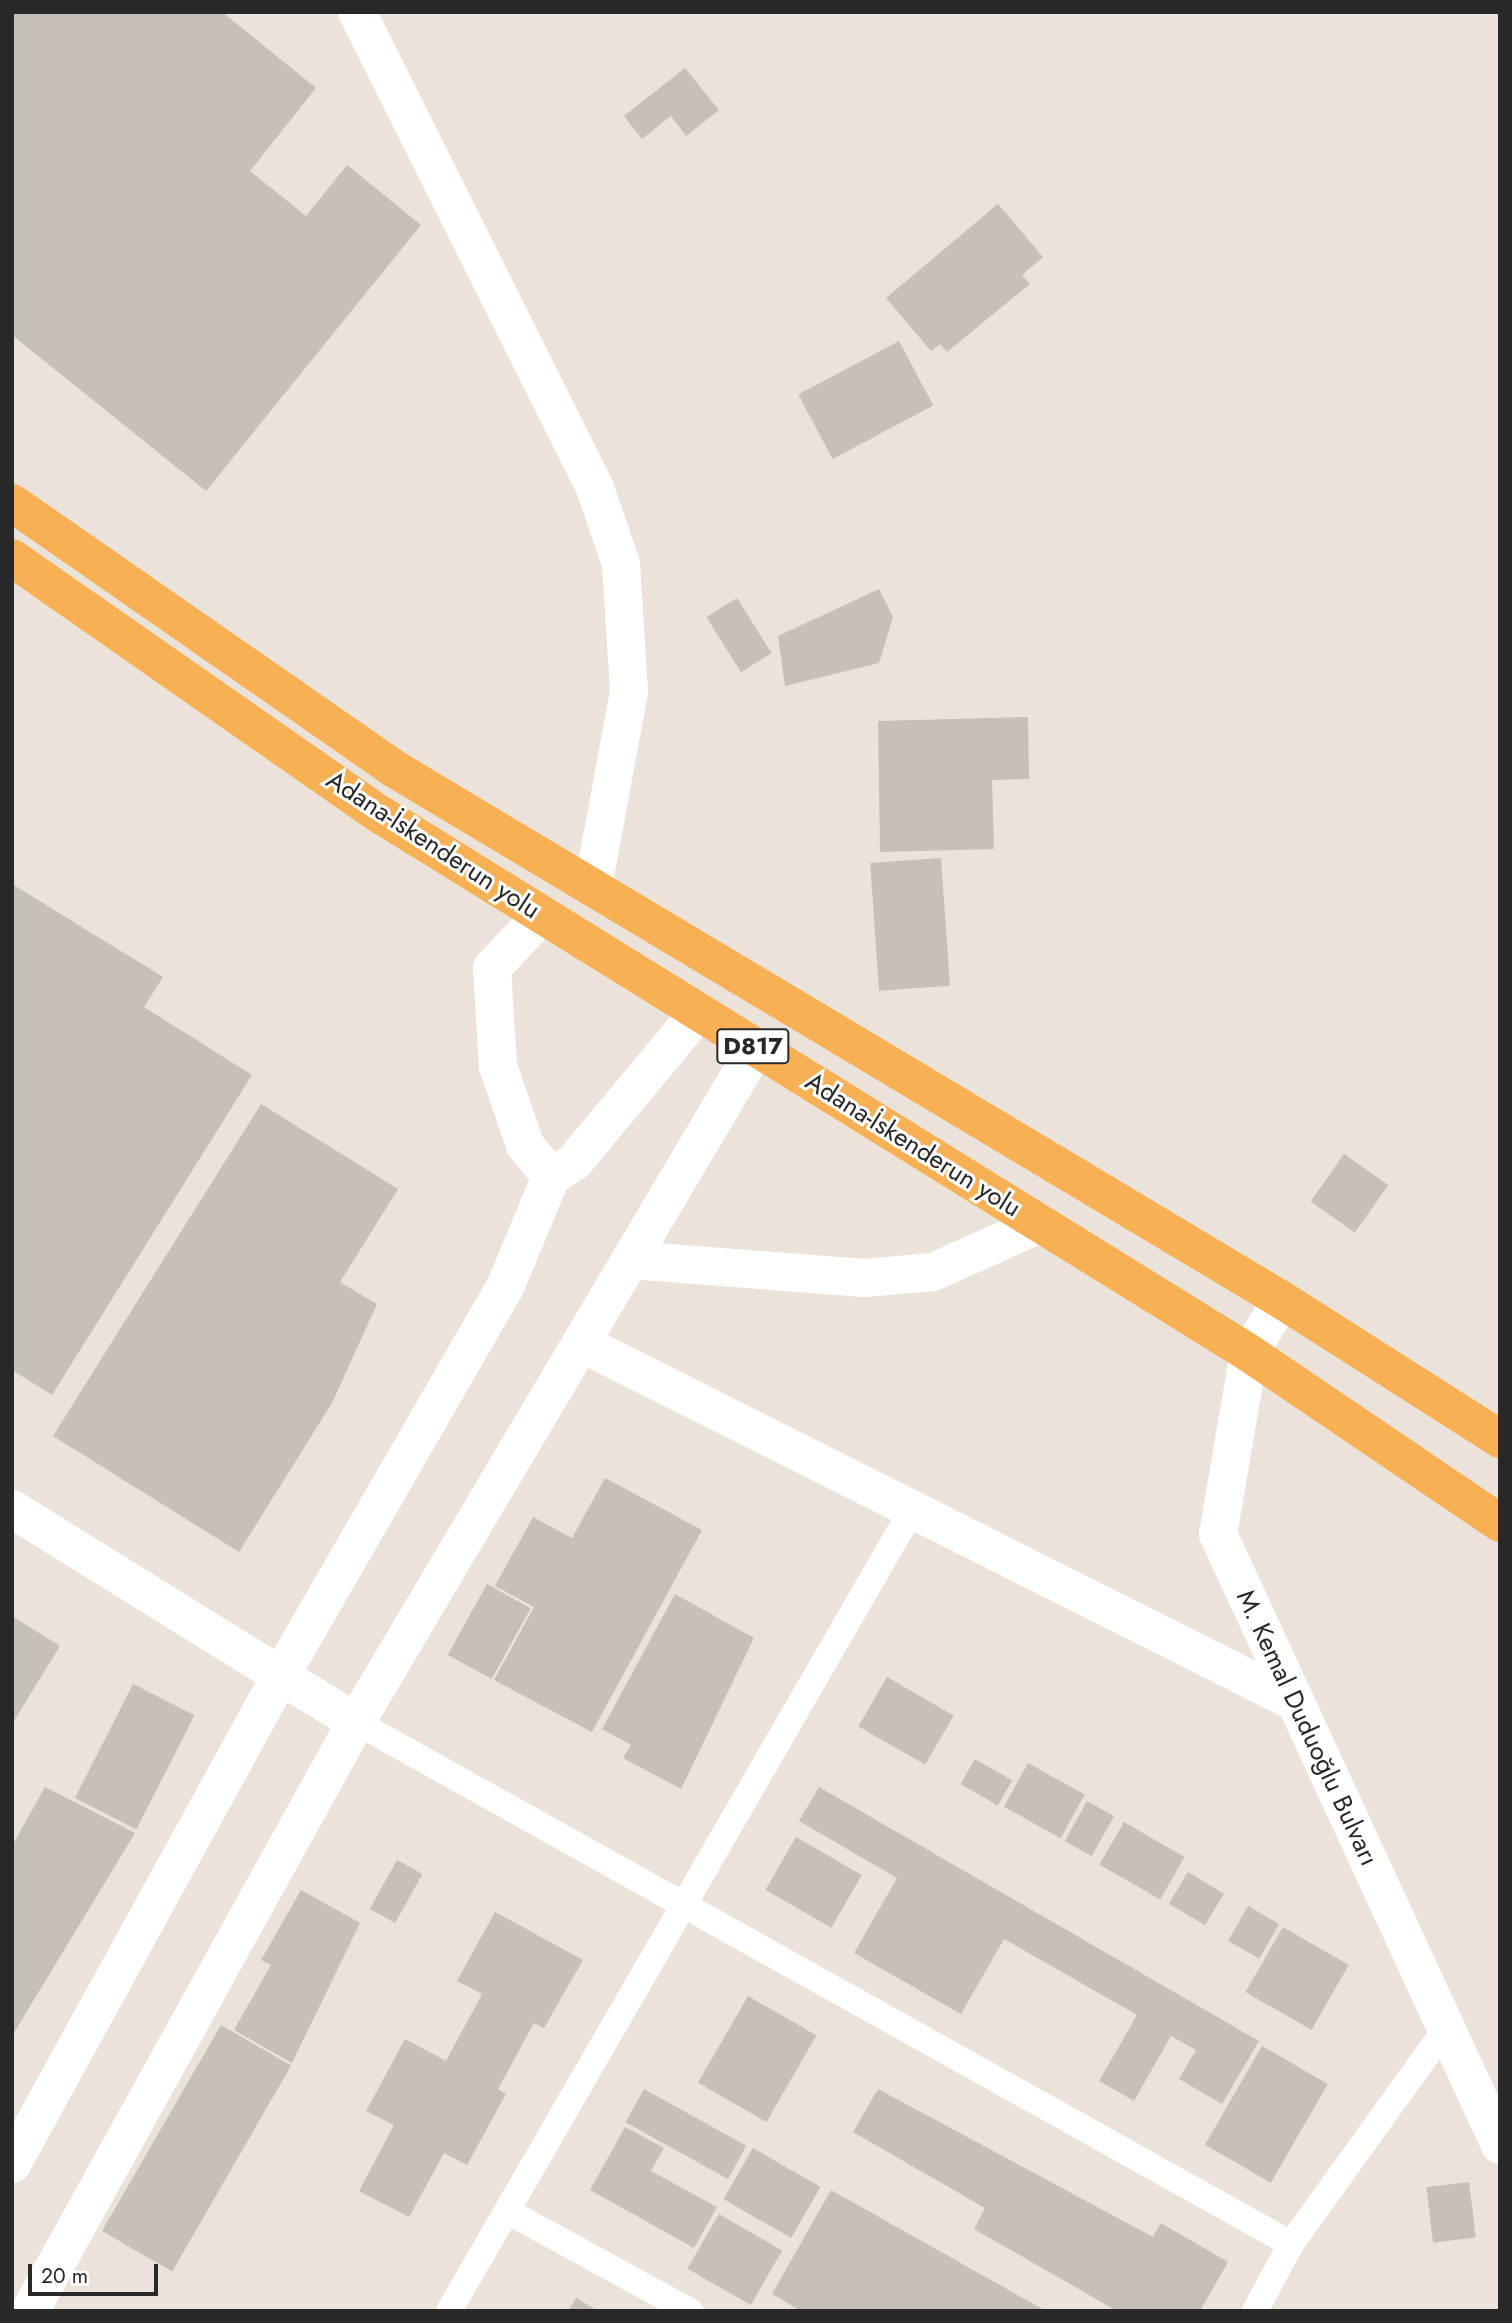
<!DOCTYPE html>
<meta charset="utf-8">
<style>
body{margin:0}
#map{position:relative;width:1512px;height:2323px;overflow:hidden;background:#ebe3d9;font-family:Jost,sans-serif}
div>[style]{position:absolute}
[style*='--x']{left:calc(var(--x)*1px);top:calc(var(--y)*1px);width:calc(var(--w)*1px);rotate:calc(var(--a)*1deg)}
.building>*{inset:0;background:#c6c0b9;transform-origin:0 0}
.service>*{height:26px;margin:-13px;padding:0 13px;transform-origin:13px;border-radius:13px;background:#fff}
.minor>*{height:38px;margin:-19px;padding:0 19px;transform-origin:19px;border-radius:19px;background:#fff}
.tertiary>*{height:38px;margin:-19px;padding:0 19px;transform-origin:19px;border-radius:19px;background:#fff}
.trunk>*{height:38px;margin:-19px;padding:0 19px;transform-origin:19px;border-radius:19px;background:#f8b054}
span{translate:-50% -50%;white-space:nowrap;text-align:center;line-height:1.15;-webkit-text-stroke:6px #fff;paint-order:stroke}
.shield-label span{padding:2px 5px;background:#fff;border:2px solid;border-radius:5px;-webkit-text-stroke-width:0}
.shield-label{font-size:24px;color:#282828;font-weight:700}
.street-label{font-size:26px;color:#282828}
.frame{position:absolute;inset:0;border:14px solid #282828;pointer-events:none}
.scale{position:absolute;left:28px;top:2264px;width:130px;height:32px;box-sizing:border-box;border:4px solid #282828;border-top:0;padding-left:9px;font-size:21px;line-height:24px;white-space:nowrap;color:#282828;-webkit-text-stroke:5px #fff;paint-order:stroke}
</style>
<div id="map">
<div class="building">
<i style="clip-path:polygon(12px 12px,222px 12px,316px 88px,250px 171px,306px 216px,347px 165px,421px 225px,206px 491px,12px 335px)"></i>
<i style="clip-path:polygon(685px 68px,719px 110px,686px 136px,671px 116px,642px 139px,624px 116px)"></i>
<i style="clip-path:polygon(998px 204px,1043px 257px,1022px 275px,1030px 284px,947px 352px,940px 344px,931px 351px,886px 298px)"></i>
<i style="left:899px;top:341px;width:73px;height:114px;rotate:62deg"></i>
<i style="clip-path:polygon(879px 589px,893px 617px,879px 663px,785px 686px,778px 636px)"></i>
<i style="left:737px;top:598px;width:65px;height:36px;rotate:58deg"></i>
<i style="clip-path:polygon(1028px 717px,1029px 779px,992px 780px,994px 849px,880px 852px,878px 721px)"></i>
<i style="left:941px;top:858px;width:128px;height:71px;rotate:86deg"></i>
<i style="clip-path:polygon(12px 884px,163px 977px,144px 1007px,252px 1075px,52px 1395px,12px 1370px)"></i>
<i style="clip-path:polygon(261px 1104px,398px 1189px,340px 1282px,377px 1304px,332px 1403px,239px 1552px,53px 1436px)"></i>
<i style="left:1344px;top:1154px;width:54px;height:58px;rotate:35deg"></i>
<i style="clip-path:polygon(605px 1478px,702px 1530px,592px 1732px,494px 1680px,534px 1607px,495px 1586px,533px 1517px,572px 1538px)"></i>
<i style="left:487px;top:1584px;width:50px;height:81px;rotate:29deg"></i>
<i style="clip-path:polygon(675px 1594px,754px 1638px,681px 1789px,623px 1758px,631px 1745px,602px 1729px)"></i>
<i style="clip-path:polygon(12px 1616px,60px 1646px,12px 1724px)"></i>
<i style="left:887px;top:1677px;width:77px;height:57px;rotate:30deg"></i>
<i style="left:133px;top:1684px;width:69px;height:128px;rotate:27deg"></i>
<i style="left:975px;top:1759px;width:43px;height:29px;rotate:30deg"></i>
<i style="left:1028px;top:1763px;width:65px;height:50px;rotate:29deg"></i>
<i style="clip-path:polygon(45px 1787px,135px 1833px,12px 2036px,12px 1846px)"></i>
<i style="clip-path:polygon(819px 1787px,1259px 2041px,1222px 2104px,1179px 2079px,1196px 2050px,1171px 2036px,1134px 2101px,1099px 2081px,1137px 2015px,1004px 1939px,961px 2014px,854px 1953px,897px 1878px,799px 1821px)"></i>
<i style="left:1087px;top:1801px;width:31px;height:46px;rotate:29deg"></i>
<i style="left:1124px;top:1822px;width:70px;height:49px;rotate:30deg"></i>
<i style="left:796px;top:1837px;width:76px;height:61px;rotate:30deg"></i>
<i style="left:397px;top:1860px;width:29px;height:56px;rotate:29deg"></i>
<i style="left:1188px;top:1872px;width:42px;height:37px;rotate:31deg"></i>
<i style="clip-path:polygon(301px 1890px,360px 1923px,292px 2063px,234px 2030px,271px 1965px,261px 1960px)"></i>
<i style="left:1248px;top:1906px;width:36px;height:40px;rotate:30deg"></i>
<i style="clip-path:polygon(495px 1912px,583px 1960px,544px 2028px,534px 2023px,498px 2089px,506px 2094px,467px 2165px,444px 2153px,409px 2217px,359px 2191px,394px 2125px,366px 2111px,405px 2039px,446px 2061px,482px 1994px,457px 1981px)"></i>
<i style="left:1283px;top:1927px;width:76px;height:75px;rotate:30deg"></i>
<i style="left:748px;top:1996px;width:79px;height:100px;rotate:30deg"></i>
<i style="left:221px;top:2025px;width:81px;height:238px;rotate:30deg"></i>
<i style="left:1262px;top:2046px;width:76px;height:114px;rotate:30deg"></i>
<i style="left:644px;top:2089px;width:117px;height:38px;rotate:29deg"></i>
<i style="clip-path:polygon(878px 2089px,1153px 2237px,1161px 2223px,1228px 2262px,1200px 2311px,1117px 2311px,974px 2229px,985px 2208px,853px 2132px)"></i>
<i style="clip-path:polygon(625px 2127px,664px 2148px,651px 2171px,717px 2207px,694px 2248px,590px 2190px)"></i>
<i style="left:753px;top:2148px;width:78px;height:59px;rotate:30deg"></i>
<i style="left:1469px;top:2182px;width:56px;height:43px;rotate:83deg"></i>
<i style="clip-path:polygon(831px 2190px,1046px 2311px,801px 2311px,772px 2294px)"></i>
<i style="left:719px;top:2214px;width:73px;height:63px;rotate:30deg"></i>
<i style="clip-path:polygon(576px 2298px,598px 2311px,568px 2311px)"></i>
</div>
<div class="service">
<i style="--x:356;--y:1722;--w:1071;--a:29.17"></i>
<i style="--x:507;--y:2211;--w:209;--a:28.7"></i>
<i style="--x:449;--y:2311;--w:925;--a:-59.97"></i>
<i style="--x:1255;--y:2311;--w:76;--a:-61.8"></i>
<i style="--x:1291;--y:2244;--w:266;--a:-54.3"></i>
</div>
<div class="minor">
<i style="--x:357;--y:12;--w:532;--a:63.43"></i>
<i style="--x:595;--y:488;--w:80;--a:71.1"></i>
<i style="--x:621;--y:564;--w:128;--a:86.4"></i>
<i style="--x:629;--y:692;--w:198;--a:100.5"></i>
<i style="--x:542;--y:915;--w:73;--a:133.3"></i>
<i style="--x:492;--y:968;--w:98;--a:86.5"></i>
<i style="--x:498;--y:1066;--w:83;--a:71.1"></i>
<i style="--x:525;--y:1145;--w:41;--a:50.9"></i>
<i style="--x:630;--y:1260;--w:235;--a:4.4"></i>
<i style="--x:864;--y:1278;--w:69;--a:-5"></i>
<i style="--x:933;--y:1272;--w:117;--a:-24.2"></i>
<i style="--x:581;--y:1343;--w:799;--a:26.69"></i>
<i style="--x:12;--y:1509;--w:405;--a:31.8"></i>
<i style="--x:12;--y:2164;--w:558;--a:-61.18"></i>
<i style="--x:281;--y:1675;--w:448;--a:-60"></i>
<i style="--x:505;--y:1287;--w:119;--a:-67.3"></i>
<i style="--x:551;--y:1177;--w:27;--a:-33"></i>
<i style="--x:574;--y:1162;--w:195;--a:-50.2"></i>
<i style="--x:30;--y:2311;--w:673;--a:-61.04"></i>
<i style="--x:356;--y:1722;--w:784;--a:-59.31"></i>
</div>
<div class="tertiary">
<i style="--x:1282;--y:1300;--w:62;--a:121.9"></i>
<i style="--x:1249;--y:1353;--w:184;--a:99.7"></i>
<i style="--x:1218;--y:1534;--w:673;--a:65.22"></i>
</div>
<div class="trunk">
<i style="--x:12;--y:503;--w:464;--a:34.8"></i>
<i style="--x:393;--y:768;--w:1036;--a:30.9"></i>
<i style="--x:1282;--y:1300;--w:259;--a:32.5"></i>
<i style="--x:12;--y:558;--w:450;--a:34.9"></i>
<i style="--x:381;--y:815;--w:1021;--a:31.79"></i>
<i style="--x:1249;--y:1353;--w:303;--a:34.1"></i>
</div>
<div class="shield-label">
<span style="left:753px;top:1046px">D817</span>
</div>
<div class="street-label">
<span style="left:433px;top:845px;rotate:33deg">Adana-İskenderun yolu</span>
<span style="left:913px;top:1145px;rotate:32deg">Adana-İskenderun yolu</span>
<span style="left:1307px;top:1728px;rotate:65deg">M. Kemal Duduoğlu Bulvarı</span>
</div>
<div class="frame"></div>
<div class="scale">20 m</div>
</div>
